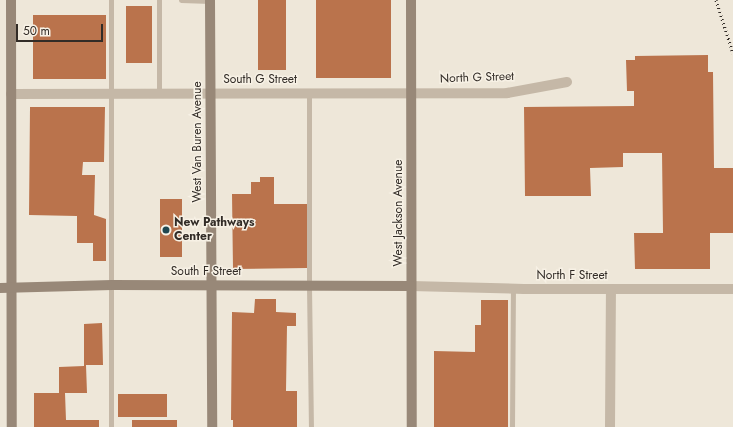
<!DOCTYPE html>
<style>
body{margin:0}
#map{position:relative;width:733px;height:427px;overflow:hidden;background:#eee7d9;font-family:Jost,sans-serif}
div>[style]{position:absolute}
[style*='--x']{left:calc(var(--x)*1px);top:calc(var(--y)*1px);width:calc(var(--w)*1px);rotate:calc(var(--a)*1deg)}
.building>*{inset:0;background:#ba734c;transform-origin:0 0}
.lane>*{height:5px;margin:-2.5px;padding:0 2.5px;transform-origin:2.5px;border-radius:2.5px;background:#c5b8a7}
.street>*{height:10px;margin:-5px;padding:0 5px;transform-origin:5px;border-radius:5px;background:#c5b8a7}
.secondary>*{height:10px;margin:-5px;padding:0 5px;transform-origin:5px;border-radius:5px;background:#988878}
.rail>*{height:3px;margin-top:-1.5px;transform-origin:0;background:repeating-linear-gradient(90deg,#322c27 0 1px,transparent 0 4px)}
.dots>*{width:11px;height:11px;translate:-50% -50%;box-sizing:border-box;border:2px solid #f7f1e5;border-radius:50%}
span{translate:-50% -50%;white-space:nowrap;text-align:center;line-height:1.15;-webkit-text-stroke:3px #f7f1e5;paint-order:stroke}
.street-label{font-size:12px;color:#322c27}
.poi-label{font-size:12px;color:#322c27;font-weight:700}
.left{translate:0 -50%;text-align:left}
.scale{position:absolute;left:16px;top:24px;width:87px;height:18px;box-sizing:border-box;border:2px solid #322c27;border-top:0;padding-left:5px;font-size:12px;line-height:14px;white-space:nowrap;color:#322c27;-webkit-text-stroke:3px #f7f1e5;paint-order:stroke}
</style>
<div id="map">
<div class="building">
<i style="left:258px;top:0;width:28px;height:70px"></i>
<i style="left:316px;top:0;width:75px;height:78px"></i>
<i style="left:126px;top:6px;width:26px;height:57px"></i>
<i style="left:33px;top:15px;width:73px;height:64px"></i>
<i style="clip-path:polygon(708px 55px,708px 72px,713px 72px,714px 168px,733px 168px,733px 233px,710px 233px,710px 269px,635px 269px,634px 233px,663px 233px,662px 153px,623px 153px,623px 167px,590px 168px,591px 196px,525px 196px,524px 107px,634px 106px,634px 91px,627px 91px,626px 60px,635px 60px,635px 56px)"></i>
<i style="clip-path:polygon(30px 107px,105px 107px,104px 162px,83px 162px,82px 175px,95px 175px,94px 215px,106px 219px,106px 261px,93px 261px,93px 243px,77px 243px,77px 216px,29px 215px)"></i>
<i style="clip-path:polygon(260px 177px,274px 177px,274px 204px,307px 204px,307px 268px,233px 269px,232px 194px,251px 194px,251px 182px,260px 182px)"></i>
<i style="left:160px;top:199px;width:22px;height:58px"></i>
<i style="clip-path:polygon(255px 299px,276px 299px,276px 312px,296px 313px,296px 326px,287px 326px,286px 391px,297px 391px,297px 427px,233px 427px,233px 420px,231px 420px,232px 312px,254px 313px)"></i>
<i style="clip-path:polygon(481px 300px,508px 300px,508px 427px,434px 427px,434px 351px,475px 352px,475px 325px,481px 325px)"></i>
<i style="clip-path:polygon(102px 323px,103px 365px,86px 365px,87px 393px,65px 393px,66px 420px,99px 420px,99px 427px,34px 427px,34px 393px,59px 393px,59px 367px,84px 366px,84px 324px)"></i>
<i style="left:118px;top:394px;width:49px;height:23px"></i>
<i style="left:132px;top:420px;width:45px;height:7px"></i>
</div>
<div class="lane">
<i style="--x:159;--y:0;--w:94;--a:90"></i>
<i style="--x:181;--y:0;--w:29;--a:2"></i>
<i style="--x:309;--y:93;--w:193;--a:90"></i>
<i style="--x:309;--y:286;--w:141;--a:89.2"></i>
<i style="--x:111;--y:427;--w:427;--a:-90"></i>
<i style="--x:512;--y:427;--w:138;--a:-89.6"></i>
</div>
<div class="street">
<i style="--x:11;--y:94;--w:496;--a:-0.1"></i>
<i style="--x:507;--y:93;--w:61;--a:-10.4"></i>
<i style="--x:411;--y:286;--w:113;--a:1.5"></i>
<i style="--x:524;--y:289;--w:209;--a:0"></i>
<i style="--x:610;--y:427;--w:138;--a:-89.6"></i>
</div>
<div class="secondary">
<i style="--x:11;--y:0;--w:427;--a:89.9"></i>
<i style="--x:210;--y:0;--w:427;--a:89.7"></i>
<i style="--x:411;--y:0;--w:427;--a:89.9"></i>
<i style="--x:0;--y:288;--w:112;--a:-1.5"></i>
<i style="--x:112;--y:285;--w:299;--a:0.2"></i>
</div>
<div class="rail">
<i style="--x:716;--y:0;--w:56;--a:72.2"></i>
</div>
<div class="dots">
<i style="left:166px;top:230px;background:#204750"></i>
</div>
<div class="street-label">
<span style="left:477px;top:78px;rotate:-2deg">North G Street</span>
<span style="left:260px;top:80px">South G Street</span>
<span style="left:198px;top:142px;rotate:-90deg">West Van Buren Avenue</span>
<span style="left:399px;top:213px;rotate:-90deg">West Jackson Avenue</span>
<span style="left:206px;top:272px">South F Street</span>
<span style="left:572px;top:276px">North F Street</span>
</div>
<div class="poi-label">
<span class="left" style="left:174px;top:230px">New Pathways<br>Center</span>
</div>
<div class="scale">50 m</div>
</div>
